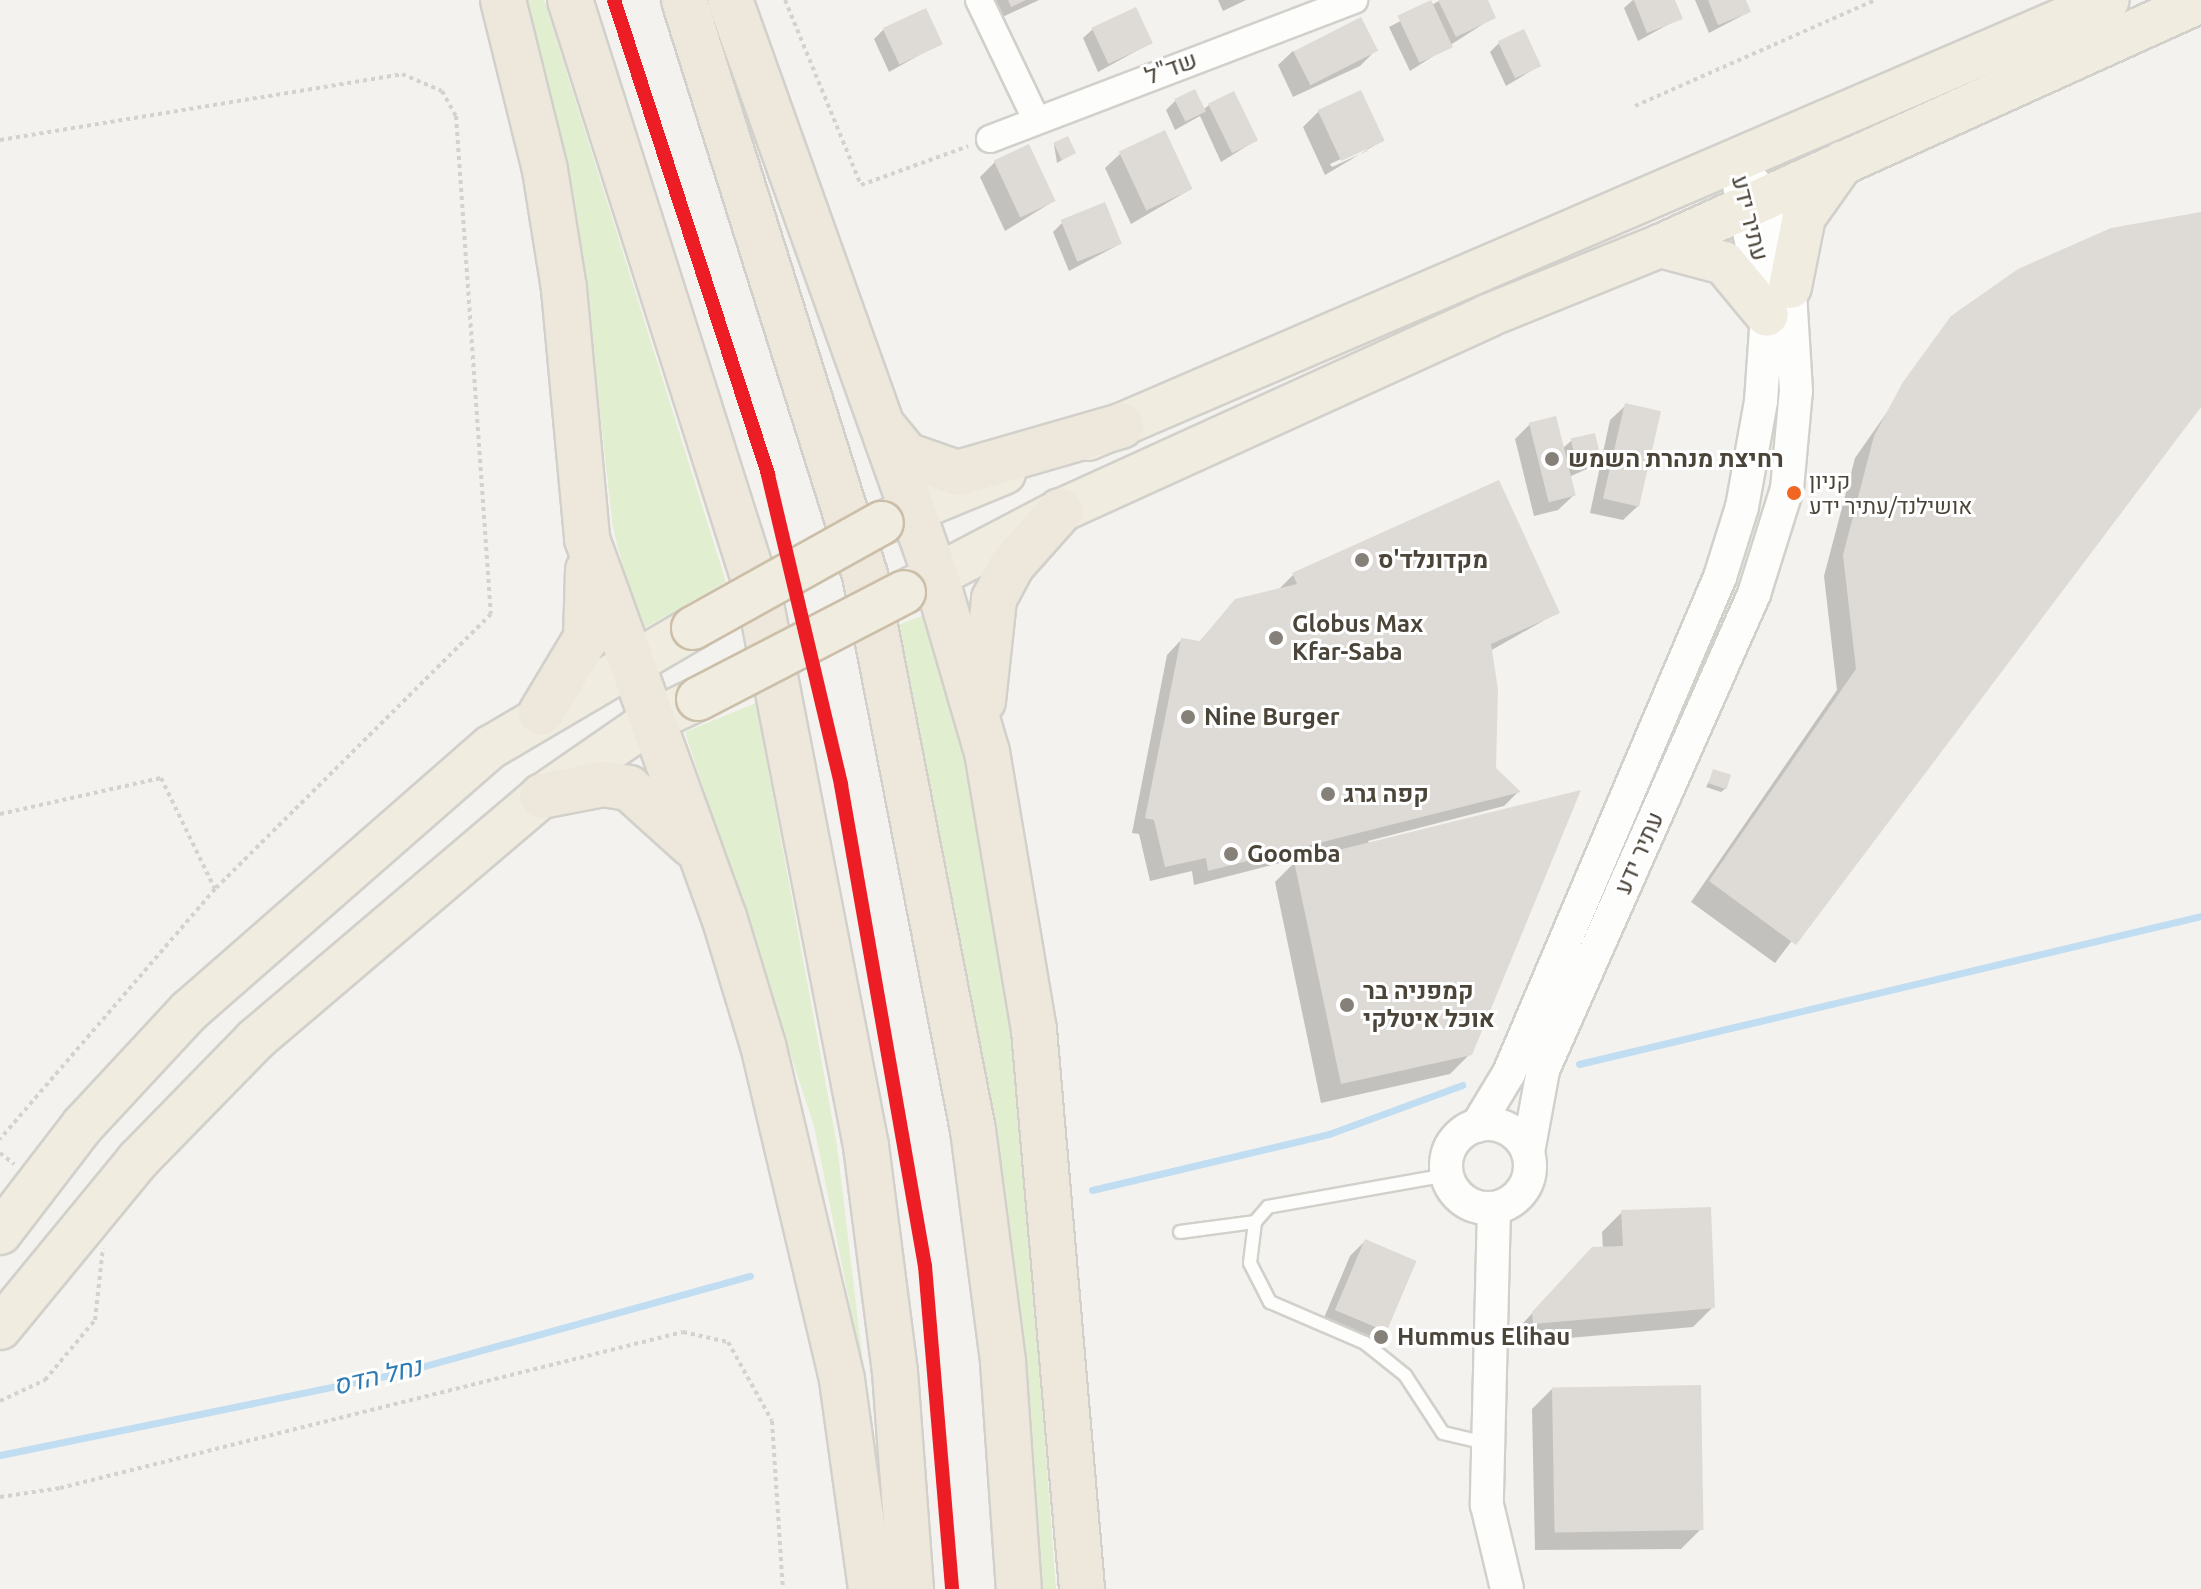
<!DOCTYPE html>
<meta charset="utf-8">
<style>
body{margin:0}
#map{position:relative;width:2201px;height:1589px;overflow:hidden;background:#f4f2ee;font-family:Ubuntu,Heebo,sans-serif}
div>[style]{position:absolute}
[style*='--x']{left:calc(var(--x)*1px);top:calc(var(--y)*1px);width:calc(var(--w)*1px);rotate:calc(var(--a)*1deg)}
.green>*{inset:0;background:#e1eecf}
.shadow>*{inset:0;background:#0003}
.stream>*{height:7px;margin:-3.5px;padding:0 3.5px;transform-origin:3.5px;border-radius:3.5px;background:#c0ddf1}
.building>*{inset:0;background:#dedbd6;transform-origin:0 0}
.path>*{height:4px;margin-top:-2px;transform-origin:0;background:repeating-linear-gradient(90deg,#d3d2cc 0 4px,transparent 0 8px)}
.roads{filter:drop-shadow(2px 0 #d2d0cb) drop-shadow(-2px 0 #d2d0cb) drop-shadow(0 2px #d2d0cb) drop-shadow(0 -2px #d2d0cb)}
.service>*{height:12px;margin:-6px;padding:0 6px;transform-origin:6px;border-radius:6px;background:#fdfdfc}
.minor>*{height:26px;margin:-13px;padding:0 13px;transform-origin:13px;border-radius:13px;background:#fdfdfc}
.tertiary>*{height:32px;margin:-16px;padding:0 16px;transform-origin:16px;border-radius:16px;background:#fdfdfc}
.tertiary>.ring{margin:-16px;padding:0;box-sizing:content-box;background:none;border:32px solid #fdfdfc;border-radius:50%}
.trunk>*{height:42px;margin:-21px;padding:0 21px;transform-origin:21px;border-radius:21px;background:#f0ece0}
.motorway>*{height:44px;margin:-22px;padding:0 22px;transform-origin:22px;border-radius:22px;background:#ede8db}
.bridges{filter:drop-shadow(2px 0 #ccbfa9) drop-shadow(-2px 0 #ccbfa9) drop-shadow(0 2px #ccbfa9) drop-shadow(0 -2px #ccbfa9)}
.trunk-bridge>*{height:42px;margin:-21px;padding:0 21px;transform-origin:21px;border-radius:21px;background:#f0ece0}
.rail-1>*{height:14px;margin:-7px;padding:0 7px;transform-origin:7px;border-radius:7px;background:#ed1d26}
.dots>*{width:22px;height:22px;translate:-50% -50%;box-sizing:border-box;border:4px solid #fff;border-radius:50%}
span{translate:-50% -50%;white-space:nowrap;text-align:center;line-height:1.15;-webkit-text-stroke:6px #fff;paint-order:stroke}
.bus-label{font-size:22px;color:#4b4439}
.left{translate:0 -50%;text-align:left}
.street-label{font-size:24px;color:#4b4439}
.poi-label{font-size:24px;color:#4b4439;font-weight:700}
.water-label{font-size:26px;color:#2e7ab2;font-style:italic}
</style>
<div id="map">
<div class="green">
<i style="clip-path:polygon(525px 0,544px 0,726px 582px,639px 631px,613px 528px,581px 245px)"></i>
<i style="clip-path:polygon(932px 612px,974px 779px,1020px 1104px,1056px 1589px,1040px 1589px,1004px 1182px,898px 625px)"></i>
<i style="clip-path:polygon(756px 703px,837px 1145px,865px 1380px,814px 1126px,685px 732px)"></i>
</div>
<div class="shadow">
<i style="clip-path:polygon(987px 0,1039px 0,996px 20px)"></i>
<i style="clip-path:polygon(1218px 0,1246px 0,1223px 11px)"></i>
<i style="clip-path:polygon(1441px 0,1486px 0,1494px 17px,1410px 71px,1389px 27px)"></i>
<i style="clip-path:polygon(1633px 0,1673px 0,1680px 18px,1638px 41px,1624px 8px)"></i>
<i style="clip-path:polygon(1695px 0,1744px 0,1749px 12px,1709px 33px)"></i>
<i style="clip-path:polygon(1093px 29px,1151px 43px,1098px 72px,1083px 38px)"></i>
<i style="clip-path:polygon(883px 30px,941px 43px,889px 72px,874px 39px)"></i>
<i style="clip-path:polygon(1500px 42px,1539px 66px,1506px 86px,1490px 52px)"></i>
<i style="clip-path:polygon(1293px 51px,1375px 51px,1360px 66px,1293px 97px,1278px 65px)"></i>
<i style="clip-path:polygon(1175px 101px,1203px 110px,1209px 105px,1255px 141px,1221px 162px,1200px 116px,1175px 130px,1166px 110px)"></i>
<i style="clip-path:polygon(evenodd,1318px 112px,1382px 141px,1325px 175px,1303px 127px,1318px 112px,1367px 147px,1367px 151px,1332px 167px,1330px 164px,1367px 147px)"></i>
<i style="clip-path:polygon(1054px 144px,1074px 153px,1057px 163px)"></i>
<i style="clip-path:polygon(1120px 154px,1191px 189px,1131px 224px,1105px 168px)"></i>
<i style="clip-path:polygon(995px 162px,1054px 201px,1005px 231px,980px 177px)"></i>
<i style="clip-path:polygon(2201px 214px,2201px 404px,1775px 963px,1691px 902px,1837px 690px,1824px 576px,1855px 458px,1953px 318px)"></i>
<i style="clip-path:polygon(1062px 223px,1120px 244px,1069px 271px,1053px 232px)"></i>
<i style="clip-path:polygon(1625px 406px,1638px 506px,1623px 520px,1590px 513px,1610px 420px)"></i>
<i style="clip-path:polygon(1530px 424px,1562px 449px,1572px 440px,1600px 463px,1569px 477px,1573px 496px,1558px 510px,1534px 516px,1515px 439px)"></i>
<i style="clip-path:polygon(1293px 575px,1557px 613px,1490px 651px,1494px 769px,1518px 792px,1504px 806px,1368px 841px,1470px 1054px,1450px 1074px,1321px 1103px,1275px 882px,1299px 858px,1194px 885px,1192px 871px,1150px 881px,1139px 834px,1132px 833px,1167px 655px,1181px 640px,1198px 643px,1236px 601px,1278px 590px)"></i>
<i style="clip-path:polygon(1714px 772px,1726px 788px,1721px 792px,1706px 787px)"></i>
<i style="clip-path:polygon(1622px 1212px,1713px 1307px,1693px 1327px,1514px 1343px,1513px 1334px,1572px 1270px,1603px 1249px,1602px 1232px)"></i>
<i style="clip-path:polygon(1365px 1241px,1385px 1331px,1371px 1346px,1321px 1325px,1350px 1256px)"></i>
<i style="clip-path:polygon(1552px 1389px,1701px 1529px,1681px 1549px,1535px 1550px,1532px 1409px)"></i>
</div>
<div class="stream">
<i style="--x:1579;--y:1064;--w:639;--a:-13.38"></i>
<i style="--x:1092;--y:1190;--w:244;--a:-13.3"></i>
<i style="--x:1329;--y:1134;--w:142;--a:-20.2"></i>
<i style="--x:0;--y:1455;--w:411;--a:-11.6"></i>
<i style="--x:403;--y:1372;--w:360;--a:-15.5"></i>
</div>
<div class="building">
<i style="clip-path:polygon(1008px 0,1026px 0,1011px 7px)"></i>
<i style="left:1431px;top:0;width:52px;height:37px;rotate:65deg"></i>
<i style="clip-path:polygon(1438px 0,1488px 0,1496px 18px,1456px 37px)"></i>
<i style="clip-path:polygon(1634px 0,1675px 0,1683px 19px,1647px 33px)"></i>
<i style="clip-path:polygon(1708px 0,1746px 0,1751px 12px,1718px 25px)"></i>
<i style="left:1136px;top:7px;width:40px;height:49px;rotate:65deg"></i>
<i style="left:926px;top:8px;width:40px;height:48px;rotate:65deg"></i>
<i style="left:1361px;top:17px;width:38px;height:76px;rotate:63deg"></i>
<i style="left:1524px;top:29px;width:41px;height:29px;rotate:65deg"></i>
<i style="left:1195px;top:89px;width:25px;height:23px;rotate:64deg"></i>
<i style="left:1361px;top:90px;width:56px;height:48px;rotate:65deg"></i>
<i style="left:1234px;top:91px;width:55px;height:29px;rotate:64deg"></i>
<i style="left:1165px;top:130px;width:65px;height:51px;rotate:65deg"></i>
<i style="left:1068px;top:136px;width:19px;height:16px;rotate:65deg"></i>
<i style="left:1029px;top:144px;width:63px;height:39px;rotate:65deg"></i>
<i style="left:1105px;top:202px;width:45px;height:48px;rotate:68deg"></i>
<i style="clip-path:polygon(2201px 212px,2201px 407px,1796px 945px,1709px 881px,1856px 669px,1843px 555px,1874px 436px,1903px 382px,1951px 316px,2018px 269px,2111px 228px)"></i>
<i style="left:1625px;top:403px;width:37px;height:98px;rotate:13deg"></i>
<i style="left:1556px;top:416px;width:82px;height:28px;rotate:76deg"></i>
<i style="left:1595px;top:433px;width:32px;height:25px;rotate:77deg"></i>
<i style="clip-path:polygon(1499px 480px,1560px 613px,1491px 644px,1498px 689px,1496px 768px,1521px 792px,1208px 871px,1206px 858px,1165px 867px,1154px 820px,1145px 818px,1181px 638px,1200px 641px,1235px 599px,1297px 584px,1292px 573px)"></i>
<i style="left:1713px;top:769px;width:19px;height:15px;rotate:18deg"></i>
<i style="clip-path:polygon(1581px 790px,1472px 1055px,1341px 1084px,1294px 861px)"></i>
<i style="clip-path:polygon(1711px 1207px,1715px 1308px,1533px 1324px,1532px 1312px,1592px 1247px,1623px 1246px,1621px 1210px)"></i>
<i style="left:1365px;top:1239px;width:56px;height:77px;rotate:23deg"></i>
<i style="left:1701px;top:1385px;width:145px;height:149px;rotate:89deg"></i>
</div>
<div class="path">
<i style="--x:785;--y:0;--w:200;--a:67.7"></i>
<i style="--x:861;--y:185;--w:114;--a:-20"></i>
<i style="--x:1635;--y:106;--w:262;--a:-23.8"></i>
<i style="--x:0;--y:140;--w:407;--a:-9.3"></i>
<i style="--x:402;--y:74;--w:43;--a:23"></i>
<i style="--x:442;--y:91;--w:29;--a:61"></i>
<i style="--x:456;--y:116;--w:499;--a:86"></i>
<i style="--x:491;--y:614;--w:390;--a:135.1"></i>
<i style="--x:215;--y:889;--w:330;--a:130.7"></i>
<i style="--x:0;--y:814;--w:165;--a:-12.6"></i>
<i style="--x:161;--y:778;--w:123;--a:64.1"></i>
<i style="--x:0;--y:1153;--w:18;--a:38"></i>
<i style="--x:0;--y:1401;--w:50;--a:-25"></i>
<i style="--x:45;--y:1380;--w:78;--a:-50.2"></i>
<i style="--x:95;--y:1320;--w:72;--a:-83.7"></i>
<i style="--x:0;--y:1497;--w:61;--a:-8.5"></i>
<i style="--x:60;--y:1488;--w:642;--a:-14.06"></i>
<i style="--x:683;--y:1332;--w:46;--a:12.5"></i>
<i style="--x:728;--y:1342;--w:90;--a:60.9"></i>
<i style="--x:772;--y:1421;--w:168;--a:86.3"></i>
</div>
<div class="roads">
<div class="service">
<i style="--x:1447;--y:1175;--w:182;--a:169.9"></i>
<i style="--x:1268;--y:1207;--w:20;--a:131"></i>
<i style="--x:1255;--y:1222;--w:41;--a:97"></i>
<i style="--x:1250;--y:1263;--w:44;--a:62.9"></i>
<i style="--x:1270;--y:1302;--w:103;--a:23.3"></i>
<i style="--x:1365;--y:1343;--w:51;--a:38.7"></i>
<i style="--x:1405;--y:1375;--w:69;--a:56.8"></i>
<i style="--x:1443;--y:1433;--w:44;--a:13.1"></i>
<i style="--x:1180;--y:1232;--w:76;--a:-7.6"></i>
</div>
<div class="minor">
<i style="--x:979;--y:0;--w:132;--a:64.4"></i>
<i style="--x:990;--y:139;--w:390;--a:-20.9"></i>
</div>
<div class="tertiary">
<i class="ring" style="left:1446px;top:1124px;width:52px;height:52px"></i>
<i style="--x:1477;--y:1126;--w:62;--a:-58.9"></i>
<i style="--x:1509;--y:1073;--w:539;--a:-66.95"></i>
<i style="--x:1720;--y:577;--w:73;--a:-72.6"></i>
<i style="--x:1742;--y:507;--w:108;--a:-79.8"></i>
<i style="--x:1761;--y:401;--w:86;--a:-86"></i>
<i style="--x:1767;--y:315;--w:132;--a:-102.2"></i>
<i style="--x:1528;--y:1152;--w:83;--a:-79.6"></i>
<i style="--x:1543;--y:1070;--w:521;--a:-66.09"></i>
<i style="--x:1754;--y:594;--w:110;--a:-72.6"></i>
<i style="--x:1787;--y:489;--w:98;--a:-84.8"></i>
<i style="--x:1796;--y:391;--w:114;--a:-93.5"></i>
<i style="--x:1789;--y:277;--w:85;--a:-106.3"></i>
<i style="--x:1765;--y:195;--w:43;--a:-131.2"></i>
<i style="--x:1494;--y:1208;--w:297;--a:91.4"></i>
<i style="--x:1487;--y:1505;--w:86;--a:76.6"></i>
</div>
<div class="trunk">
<i style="--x:1660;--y:246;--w:66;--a:14.9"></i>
<i style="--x:1724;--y:263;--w:67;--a:50.4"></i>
<i style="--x:1790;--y:287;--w:71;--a:-78.7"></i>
<i style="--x:1804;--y:217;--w:67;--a:-54.7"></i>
<i style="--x:1088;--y:439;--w:1110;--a:-23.29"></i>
<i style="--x:882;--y:523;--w:132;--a:-22.3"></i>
<i style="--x:905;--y:592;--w:175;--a:-27.6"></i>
<i style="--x:1060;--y:511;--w:469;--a:-24.5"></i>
<i style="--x:1487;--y:316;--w:187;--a:-22"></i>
<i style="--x:1660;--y:246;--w:594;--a:-24.36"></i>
<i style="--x:0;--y:1233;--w:136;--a:-52.5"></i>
<i style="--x:83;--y:1125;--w:156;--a:-47.1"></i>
<i style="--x:189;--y:1011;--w:401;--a:-41.2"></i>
<i style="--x:491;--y:747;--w:234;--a:-30.5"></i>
<i style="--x:0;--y:1328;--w:217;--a:-50.6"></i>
<i style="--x:138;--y:1160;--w:168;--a:-45.7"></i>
<i style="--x:255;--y:1040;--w:377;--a:-40.4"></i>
<i style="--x:542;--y:796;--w:130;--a:-34.7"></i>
<i style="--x:649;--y:722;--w:54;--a:-25.1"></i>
</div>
<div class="motorway">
<i style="--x:503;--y:0;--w:175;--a:76.1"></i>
<i style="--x:545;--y:170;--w:121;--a:80.9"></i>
<i style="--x:564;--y:289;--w:251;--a:84.7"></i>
<i style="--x:587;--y:539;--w:402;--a:70.1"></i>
<i style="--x:724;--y:917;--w:134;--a:73.1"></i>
<i style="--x:763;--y:1045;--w:344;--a:76.7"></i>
<i style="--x:842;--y:1380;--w:211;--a:82.1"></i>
<i style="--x:570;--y:0;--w:628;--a:72.4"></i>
<i style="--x:760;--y:599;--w:557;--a:79.03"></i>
<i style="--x:866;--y:1146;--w:228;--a:82.7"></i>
<i style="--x:895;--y:1372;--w:218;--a:85.8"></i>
<i style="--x:684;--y:0;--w:603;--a:72.53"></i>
<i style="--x:865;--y:575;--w:565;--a:78.99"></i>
<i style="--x:973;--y:1130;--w:234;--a:82.6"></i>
<i style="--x:1003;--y:1362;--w:228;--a:86"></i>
<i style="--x:730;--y:0;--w:613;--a:70.35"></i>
<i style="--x:936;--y:577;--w:182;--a:73.8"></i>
<i style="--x:987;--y:752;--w:282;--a:80.4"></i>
<i style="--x:1034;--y:1030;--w:561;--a:85.09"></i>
<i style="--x:886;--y:430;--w:32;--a:51"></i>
<i style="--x:906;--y:455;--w:55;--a:19.1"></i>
<i style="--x:958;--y:473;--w:170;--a:-16.1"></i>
<i style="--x:983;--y:701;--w:103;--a:-83.8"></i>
<i style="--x:994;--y:599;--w:40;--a:-62"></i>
<i style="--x:1013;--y:564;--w:71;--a:-48.4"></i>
<i style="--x:541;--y:713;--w:87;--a:-59"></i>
<i style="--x:586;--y:638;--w:68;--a:-88.3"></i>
<i style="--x:542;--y:796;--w:62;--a:-11.1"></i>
<i style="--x:603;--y:784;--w:26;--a:9"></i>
<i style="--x:629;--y:788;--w:85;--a:42.1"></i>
</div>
</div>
<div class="bridges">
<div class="trunk-bridge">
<i style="--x:693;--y:628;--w:216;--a:-29.1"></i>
<i style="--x:698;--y:699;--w:232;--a:-27.4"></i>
</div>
</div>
<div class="rail-1">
<i style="--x:614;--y:0;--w:499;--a:72"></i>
<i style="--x:768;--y:475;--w:318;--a:76.7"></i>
<i style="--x:841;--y:785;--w:488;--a:80.1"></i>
<i style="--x:925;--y:1266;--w:324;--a:85.2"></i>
</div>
<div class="dots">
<i style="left:1552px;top:459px;background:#868178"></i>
<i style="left:1794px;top:493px;background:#f26522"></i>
<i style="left:1362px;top:560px;background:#868178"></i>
<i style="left:1276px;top:638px;background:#868178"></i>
<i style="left:1188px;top:717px;background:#868178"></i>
<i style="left:1328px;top:794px;background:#868178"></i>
<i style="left:1231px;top:854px;background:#868178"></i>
<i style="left:1347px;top:1005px;background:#868178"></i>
<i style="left:1381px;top:1337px;background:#868178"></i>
</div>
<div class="bus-label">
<span class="left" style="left:1809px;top:493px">קניון<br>אושילנד/עתיר ידע</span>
</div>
<div class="street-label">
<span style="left:1171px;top:68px;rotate:-20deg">שד"ל</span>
<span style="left:1750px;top:218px;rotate:76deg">עתיר ידע</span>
<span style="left:1639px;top:853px;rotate:-66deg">עתיר ידע</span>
</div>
<div class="poi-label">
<span class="left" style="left:1568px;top:459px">רחיצת מנהרת השמש</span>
<span class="left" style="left:1378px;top:560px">מקדונלד'ס</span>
<span class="left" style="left:1292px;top:638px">Globus Max<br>Kfar-Saba</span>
<span class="left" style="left:1204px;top:717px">Nine Burger</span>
<span class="left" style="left:1344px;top:794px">קפה גרג</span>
<span class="left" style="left:1247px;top:854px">Goomba</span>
<span class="left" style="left:1363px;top:1005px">קמפניה בר<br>אוכל איטלקי</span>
<span class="left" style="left:1397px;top:1337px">Hummus Elihau</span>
</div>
<div class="water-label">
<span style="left:377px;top:1376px;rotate:-13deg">נחל הדס</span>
</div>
</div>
